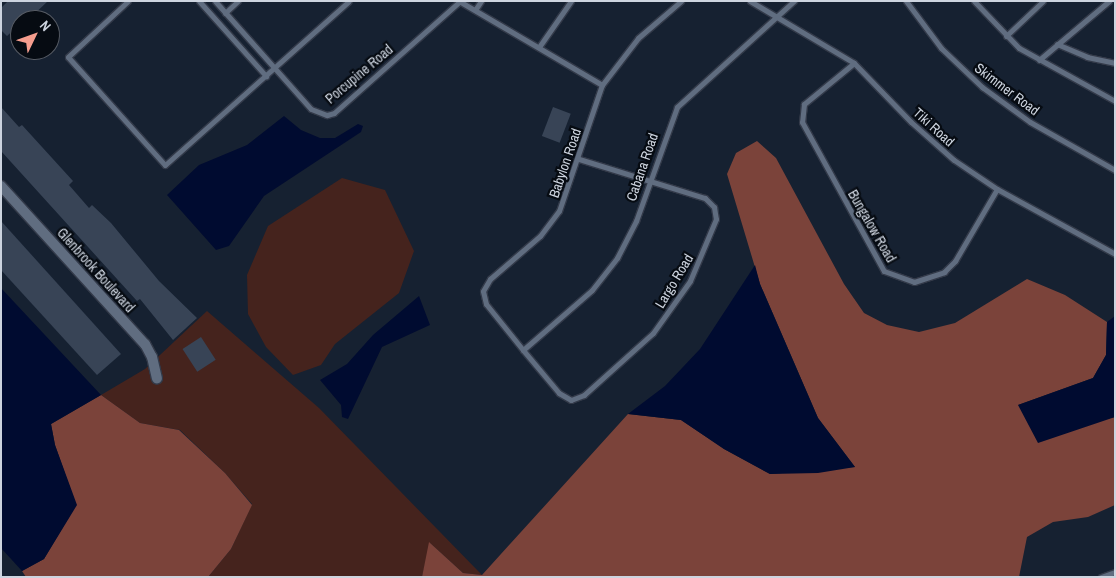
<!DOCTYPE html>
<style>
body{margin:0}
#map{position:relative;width:1116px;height:578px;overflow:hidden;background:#162131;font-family:"Archivo Narrow",sans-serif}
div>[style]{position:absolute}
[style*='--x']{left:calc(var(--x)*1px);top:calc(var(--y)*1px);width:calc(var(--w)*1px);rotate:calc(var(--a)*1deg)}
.green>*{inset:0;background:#45231d}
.forest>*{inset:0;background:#7b433a}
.water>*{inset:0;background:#000b30}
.building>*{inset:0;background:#384456;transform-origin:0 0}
.roads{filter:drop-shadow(1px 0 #333a49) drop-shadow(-1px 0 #333a49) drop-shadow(0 1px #333a49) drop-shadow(0 -1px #333a49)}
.service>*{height:5px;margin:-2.5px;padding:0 2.5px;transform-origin:2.5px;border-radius:2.5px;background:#606d80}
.minor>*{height:10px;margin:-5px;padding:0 5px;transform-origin:5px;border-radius:5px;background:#606d80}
span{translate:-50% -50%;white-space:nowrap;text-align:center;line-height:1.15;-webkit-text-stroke:4.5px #060b12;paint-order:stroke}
.street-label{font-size:14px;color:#cdd4df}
.frame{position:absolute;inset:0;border:2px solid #cdd4df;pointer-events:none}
.north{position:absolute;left:10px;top:10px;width:50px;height:50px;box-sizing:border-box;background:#060b12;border:1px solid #565b64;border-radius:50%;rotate:48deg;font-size:14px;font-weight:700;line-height:20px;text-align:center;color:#cdd4df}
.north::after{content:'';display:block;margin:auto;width:18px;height:22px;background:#f59d8e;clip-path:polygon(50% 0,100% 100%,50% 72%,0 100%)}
</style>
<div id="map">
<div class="green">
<i style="clip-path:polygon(342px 178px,385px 190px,414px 251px,399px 293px,335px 344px,321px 365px,293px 375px,266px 347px,248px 314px,247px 275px,268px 226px)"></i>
<i style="clip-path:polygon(207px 311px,319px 408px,482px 575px,463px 573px,430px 543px,422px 577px,208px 577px,231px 549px,252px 504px,225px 473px,180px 430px,140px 423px,101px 395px,145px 369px)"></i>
</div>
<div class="forest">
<i style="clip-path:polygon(757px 141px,776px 158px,844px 284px,864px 313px,887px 325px,919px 332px,955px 323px,1027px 279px,1065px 295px,1107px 322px,1106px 355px,1093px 378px,1018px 405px,1097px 421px,1115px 417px,1115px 505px,1088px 517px,1053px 522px,1027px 537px,1019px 577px,422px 577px,429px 542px,463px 573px,482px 575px,628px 414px,681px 420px,724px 449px,770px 474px,855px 467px,818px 418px,760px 284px,727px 174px,736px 153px)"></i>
<i style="clip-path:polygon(101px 395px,140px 423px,179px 430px,225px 473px,252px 505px,231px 549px,208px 577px,26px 577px,22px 571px,44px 559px,76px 505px,55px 445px,51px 424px)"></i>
</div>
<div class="water">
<i style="clip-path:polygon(284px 116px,301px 130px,320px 138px,335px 138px,358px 124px,363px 126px,361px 132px,264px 196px,229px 246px,216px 250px,167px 195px,199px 165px,247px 145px)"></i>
<i style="clip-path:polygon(755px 265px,760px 284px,818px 418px,855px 467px,818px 473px,770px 474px,724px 449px,681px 420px,628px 414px,665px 386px,700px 349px)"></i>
<i style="clip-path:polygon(1px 288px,101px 395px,51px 424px,55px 445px,77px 505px,44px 559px,22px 571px,1px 548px)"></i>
<i style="clip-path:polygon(419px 296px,430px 325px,382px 347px,348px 419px,342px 417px,341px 405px,320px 380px,347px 364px,373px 335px)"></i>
<i style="clip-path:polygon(1115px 316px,1115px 417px,1038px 443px,1018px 405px,1093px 378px,1106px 355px,1107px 322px)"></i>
</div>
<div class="building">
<i style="clip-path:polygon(8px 1px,48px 1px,29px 19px,20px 20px,20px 24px,7px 36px,1px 30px,1px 8px)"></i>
<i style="clip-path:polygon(1px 107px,19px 127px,22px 125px,73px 181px,69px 185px,89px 208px,92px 205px,111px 223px,159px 281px,197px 318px,173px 340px,140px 299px,137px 301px,1px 151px)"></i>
<i style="left:553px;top:107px;width:19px;height:31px;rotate:21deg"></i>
<i style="clip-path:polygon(1px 221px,121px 354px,97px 375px,1px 270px)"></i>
<i style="left:201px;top:337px;width:27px;height:22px;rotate:57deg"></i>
</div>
<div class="roads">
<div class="service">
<i style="--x:128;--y:1;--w:82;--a:137"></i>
<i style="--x:68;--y:57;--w:145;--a:48.1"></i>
<i style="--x:165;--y:165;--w:246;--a:-41.7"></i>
<i style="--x:199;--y:1;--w:101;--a:48.2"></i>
<i style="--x:215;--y:1;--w:144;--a:48.4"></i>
<i style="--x:311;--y:109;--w:17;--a:21"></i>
<i style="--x:327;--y:115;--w:7;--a:-16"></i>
<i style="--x:334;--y:113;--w:167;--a:-41.6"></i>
<i style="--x:459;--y:1;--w:166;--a:30.4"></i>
<i style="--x:750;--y:1;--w:121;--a:30.8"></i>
<i style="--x:854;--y:63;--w:82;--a:46"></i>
<i style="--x:911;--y:122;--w:57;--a:41.5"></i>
<i style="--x:954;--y:160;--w:52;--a:34"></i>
<i style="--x:997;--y:189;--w:135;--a:28.8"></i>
<i style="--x:906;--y:1;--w:59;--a:53.3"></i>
<i style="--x:941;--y:48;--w:57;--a:43.6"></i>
<i style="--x:982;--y:87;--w:59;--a:36.1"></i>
<i style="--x:1030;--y:122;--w:98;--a:29.5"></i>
<i style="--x:974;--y:1;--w:65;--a:46.2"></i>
<i style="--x:1019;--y:48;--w:110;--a:28.9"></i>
<i style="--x:475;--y:10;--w:11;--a:-56"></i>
<i style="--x:225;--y:13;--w:18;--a:-43"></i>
<i style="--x:1006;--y:36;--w:51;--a:-43.4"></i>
<i style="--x:1057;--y:44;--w:33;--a:23"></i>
<i style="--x:1087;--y:57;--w:29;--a:12"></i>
<i style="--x:539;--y:47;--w:56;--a:-55.2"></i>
<i style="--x:1039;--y:60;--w:92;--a:-40.1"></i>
<i style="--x:854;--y:63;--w:65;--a:140.6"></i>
<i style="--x:804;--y:104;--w:18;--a:96"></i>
<i style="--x:802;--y:122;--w:170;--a:61.2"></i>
<i style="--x:884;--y:271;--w:32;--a:20"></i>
<i style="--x:914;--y:282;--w:32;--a:-18"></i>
<i style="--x:944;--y:272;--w:16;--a:-45"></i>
<i style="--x:955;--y:261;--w:83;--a:-59.7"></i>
<i style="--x:579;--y:159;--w:132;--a:17.2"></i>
<i style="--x:705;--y:198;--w:13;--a:45"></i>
<i style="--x:714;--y:207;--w:12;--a:81"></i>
<i style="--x:716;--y:219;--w:67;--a:112.8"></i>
<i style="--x:690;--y:281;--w:64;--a:125.4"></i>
<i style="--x:653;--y:333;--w:93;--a:138.1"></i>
<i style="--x:584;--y:395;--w:14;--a:159"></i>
<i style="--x:571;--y:400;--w:14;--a:-150"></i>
<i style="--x:559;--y:393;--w:56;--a:-129.9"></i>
<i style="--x:523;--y:350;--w:59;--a:-128.8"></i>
<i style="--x:486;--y:304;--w:13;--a:-103"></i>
<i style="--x:483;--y:291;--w:14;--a:-60"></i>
<i style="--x:490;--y:279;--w:66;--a:-40.7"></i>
<i style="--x:540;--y:236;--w:31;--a:-53"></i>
<i style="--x:559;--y:211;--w:133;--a:-71.2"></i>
<i style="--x:602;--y:85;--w:59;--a:-52.5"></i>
<i style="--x:638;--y:38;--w:57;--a:-40.7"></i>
<i style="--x:523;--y:350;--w:91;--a:-41"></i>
<i style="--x:592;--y:290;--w:41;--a:-52"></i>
<i style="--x:617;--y:258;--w:42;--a:-62.8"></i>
<i style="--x:636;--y:221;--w:121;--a:-70.2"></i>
<i style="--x:677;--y:107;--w:158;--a:-42.2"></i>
<i style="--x:1101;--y:577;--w:15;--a:-20"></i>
</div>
<div class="minor">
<i style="--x:1;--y:186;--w:214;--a:47.7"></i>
<i style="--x:145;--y:344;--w:15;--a:62"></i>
<i style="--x:152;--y:357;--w:22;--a:77"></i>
</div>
</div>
<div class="street-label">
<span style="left:359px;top:74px;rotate:-40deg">Porcupine Road</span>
<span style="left:1007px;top:89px;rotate:37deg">Skimmer Road</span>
<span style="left:934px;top:127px;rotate:42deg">Tiki Road</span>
<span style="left:565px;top:163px;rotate:-71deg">Babylon Road</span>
<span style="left:642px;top:167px;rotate:-71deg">Cabana Road</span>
<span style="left:872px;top:226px;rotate:60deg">Bungalow Road</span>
<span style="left:96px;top:270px;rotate:48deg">Glenbrook Boulevard</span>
<span style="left:674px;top:281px;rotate:-59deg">Largo Road</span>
</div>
<div class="frame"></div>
<div class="north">N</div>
</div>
